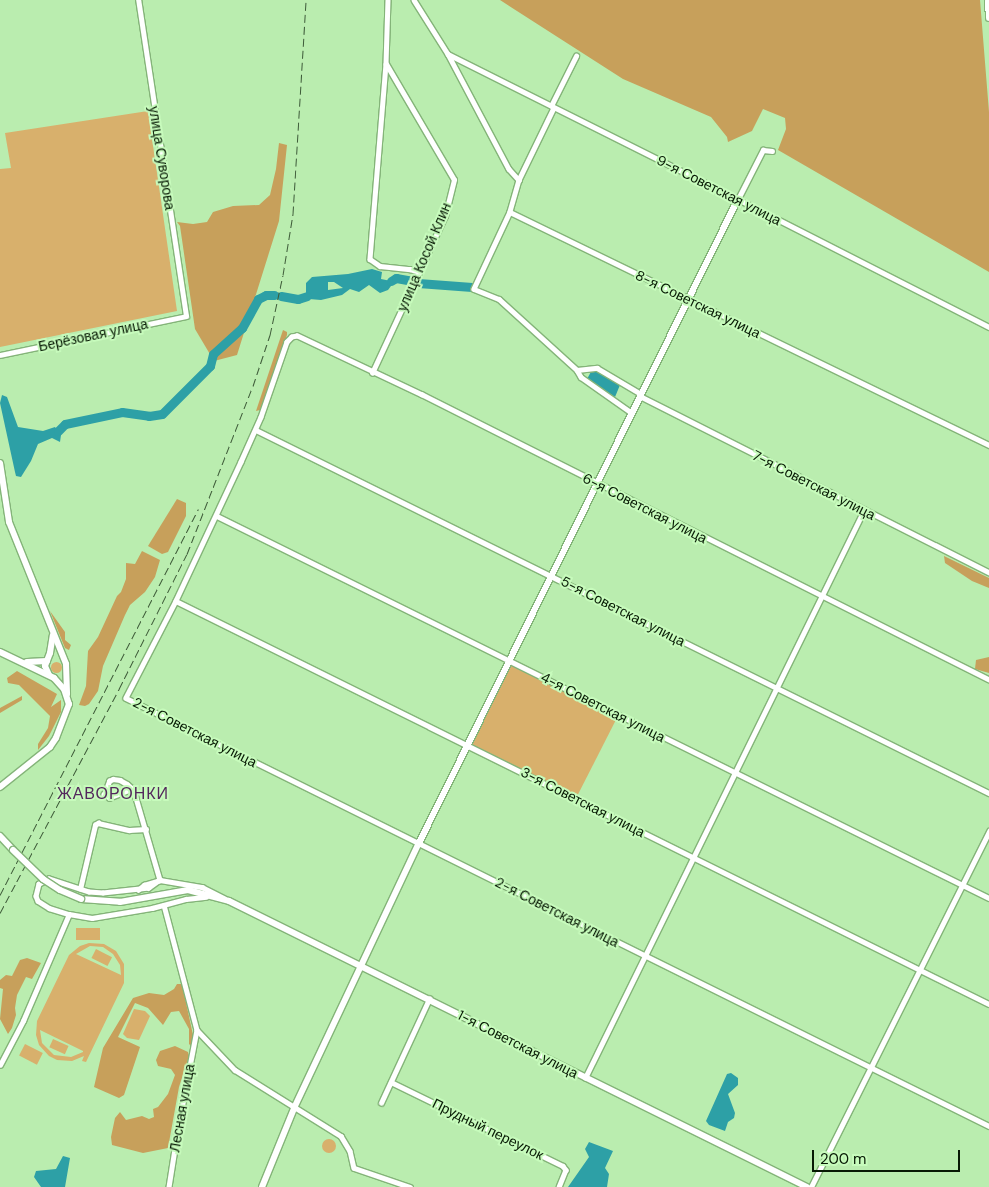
<!DOCTYPE html>
<meta charset="utf-8">
<style>
body{margin:0}
#map{position:relative;width:989px;height:1187px;overflow:hidden;background:#baedaf;font-family:"DM Sans",sans-serif}
div>[style]{position:absolute}
[style*='--x']{left:calc(var(--x)*1px);top:calc(var(--y)*1px);width:calc(var(--w)*1px);rotate:calc(var(--a)*1deg)}
.green>*{inset:0;background:#d8b06c;transform-origin:0 0}
.round{border-radius:50%}
.forest>*{inset:0;background:#c7a05b}
.water>*{inset:0;background:#2da0a6}
.river>*{height:9px;margin:-4.5px;padding:0 4.5px;transform-origin:4.5px;border-radius:4.5px;background:#2da0a6}
.roads{filter:drop-shadow(1px 0 #84b479) drop-shadow(-1px 0 #84b479) drop-shadow(0 1px #84b479) drop-shadow(0 -1px #84b479)}
.street>*{height:4.5px;margin:-2.25px;padding:0 2.25px;transform-origin:2.25px;border-radius:2.25px;background:#fff}
.secondary>*{height:6px;margin:-3px;padding:0 3px;transform-origin:3px;border-radius:3px;background:#fff}
.primary>*{height:7px;margin:-3.5px;padding:0 3.5px;transform-origin:3.5px;border-radius:3.5px;background:#fff}
.rail>*{height:1px;margin-top:-0.5px;transform-origin:0;background:repeating-linear-gradient(90deg,#3c5937 0 8px,transparent 0 12px)}
.bridges{filter:drop-shadow(1px 0 #84b479) drop-shadow(-1px 0 #84b479) drop-shadow(0 1px #84b479) drop-shadow(0 -1px #84b479)}
.secondary-bridge>*{height:6px;margin:-3px;padding:0 3px;transform-origin:3px;border-radius:3px;background:#fff}
span{translate:-50% -50%;white-space:nowrap;text-align:center;line-height:1.15;-webkit-text-stroke:4px #c7fbbc;paint-order:stroke}
.street-label{font-size:14px;color:#071a04}
.quarter-label{font-size:16px;color:#53285c;letter-spacing:1px}
.scale{position:absolute;left:812px;top:1150px;width:148px;height:22px;box-sizing:border-box;border:2px solid #071a04;border-top:0;padding-left:6px;font-size:15px;line-height:18px;white-space:nowrap;color:#071a04;-webkit-text-stroke:4px #c7fbbc;paint-order:stroke}
</style>
<div id="map">
<div class="green">
<i style="clip-path:polygon(148px 111px,177px 311px,0 347px,0 169px,11px 168px,5px 133px)"></i>
<i class="round" style="left:50.5px;top:661.5px;width:11px;height:11px"></i>
<i style="left:512px;top:664px;width:118px;height:90px;rotate:27deg"></i>
<i style="left:100px;top:928px;width:12px;height:24px;rotate:90deg"></i>
<i style="clip-path:polygon(evenodd,89px 943px,104px 944px,116px 951px,124px 964px,124px 983px,86px 1062px,82px 1061px,84px 1056px,72px 1061px,57px 1060px,49px 1056px,39px 1045px,36px 1035px,37px 1021px,69px 955px,80px 946px,89px 943px,90px 946px,103px 947px,113px 954px,120px 965px,121px 975px,76px 954px,90px 946px,89px 943px,40px 1030px,83px 1051px,83px 1052px,71px 1057px,54px 1055px,42px 1043px,40px 1030px)"></i>
<i style="left:96px;top:949px;width:18px;height:10px;rotate:27deg"></i>
<i style="clip-path:polygon(134px 1009px,145px 1011px,150px 1016px,139px 1040px,127px 1038px,123px 1034px)"></i>
<i style="left:53px;top:1039px;width:17px;height:9px;rotate:24deg"></i>
<i style="left:25px;top:1044px;width:20px;height:13px;rotate:27deg"></i>
<i class="round" style="left:322px;top:1139px;width:14px;height:14px"></i>
</div>
<div class="forest">
<i style="clip-path:polygon(500px 0,980px 0,989px 112px,989px 272px,778px 150px,786px 129px,785px 118px,763px 109px,752px 131px,728px 142px,727px 137px,711px 117px,623px 79px)"></i>
<i style="clip-path:polygon(279px 143px,287px 145px,279px 221px,237px 355px,214px 361px,195px 329px,180px 226px,177px 222px,193px 224px,207px 222px,213px 212px,233px 206px,259px 205px,270px 195px,276px 169px)"></i>
<i style="clip-path:polygon(283px 330px,287px 332px,287px 335px,260px 410px,256px 411px)"></i>
<i style="clip-path:polygon(177px 499px,186px 503px,186px 516px,168px 552px,162px 554px,148px 546px)"></i>
<i style="clip-path:polygon(142px 551px,160px 560px,155px 577px,145px 592px,130px 605px,125px 615px,103px 666px,98px 691px,89px 704px,85px 706px,79px 705px,86px 686px,88px 651px,98px 637px,117px 596px,121px 592px,126px 579px,126px 563px,135px 564px)"></i>
<i style="clip-path:polygon(944px 556px,989px 578px,989px 588px,972px 581px,945px 563px)"></i>
<i style="clip-path:polygon(50px 611px,65px 632px,65px 640px,71px 645px,69px 650px,65px 648px)"></i>
<i style="clip-path:polygon(989px 657px,989px 673px,975px 669px,976px 660px)"></i>
<i style="clip-path:polygon(17px 671px,57px 694px,51px 707px,61px 700px,61px 712px,49px 736px,38px 750px,38px 744px,48px 728px,50px 716px,19px 685px,8px 683px,7px 678px)"></i>
<i style="clip-path:polygon(22px 696px,22px 700px,0 713px,0 708px)"></i>
<i style="clip-path:polygon(27px 958px,41px 963px,32px 979px,26px 977px,17px 995px,15px 1008px,16px 1015px,12px 1028px,8px 1034px,0 1019px,3px 989px,0 988px,0 980px,6px 975px,12px 976px,20px 960px)"></i>
<i style="clip-path:polygon(177px 984px,182px 984px,193px 1035px,191px 1046px,189px 1044px,189px 1029px,179px 1011px,171px 1012px,163px 1025px,148px 1008px,135px 1003px,118px 1037px,140px 1047px,124px 1095px,119px 1098px,94px 1087px,103px 1048px,133px 998px,149px 993px,164px 995px,174px 989px)"></i>
<i style="clip-path:polygon(175px 1046px,188px 1052px,189px 1056px,179px 1087px,168px 1148px,143px 1153px,112px 1145px,111px 1137px,115px 1118px,120px 1112px,126px 1120px,142px 1116px,149px 1119px,154px 1117px,153px 1109px,158px 1107px,168px 1094px,175px 1075px,171px 1069px,158px 1066px,156px 1060px,160px 1051px)"></i>
</div>
<div class="water">
<i style="clip-path:polygon(evenodd,372px 269px,382px 272px,381px 279px,391px 281px,391px 286px,388px 290px,380px 293px,369px 285px,359px 292px,350px 289px,342px 295px,321px 300px,309px 299px,306px 294px,306px 283px,312px 277px,348px 274px,372px 269px,328px 282px,334px 282px,343px 288px,328px 290px,328px 282px)"></i>
<i style="clip-path:polygon(592px 370px,600px 370px,620px 385px,615px 397px,587px 379px)"></i>
<i style="clip-path:polygon(2px 395px,7px 397px,18px 427px,43px 431px,55px 427px,61px 435px,60px 442px,52px 438px,38px 444px,31px 461px,21px 477px,16px 476px,15px 472px,0 403px)"></i>
<i style="clip-path:polygon(731px 1073px,738px 1078px,738px 1085px,728px 1094px,735px 1113px,734px 1118px,728px 1122px,725px 1131px,709px 1125px,706px 1121px,727px 1074px)"></i>
<i style="clip-path:polygon(589px 1142px,613px 1151px,605px 1168px,609px 1174px,607px 1187px,568px 1187px,589px 1157px,585px 1149px)"></i>
<i style="clip-path:polygon(63px 1156px,70px 1158px,65px 1187px,41px 1187px,34px 1177px,36px 1171px,56px 1169px)"></i>
</div>
<div class="river">
<i style="--x:391;--y:281;--w:6;--a:-31"></i>
<i style="--x:396;--y:278;--w:17;--a:10"></i>
<i style="--x:418;--y:283;--w:54;--a:4.2"></i>
<i style="--x:281;--y:296;--w:17;--a:10"></i>
<i style="--x:298;--y:299;--w:9;--a:-18"></i>
<i style="--x:58;--y:431;--w:10;--a:-45"></i>
<i style="--x:65;--y:424;--w:58;--a:-11.9"></i>
<i style="--x:122;--y:412;--w:27;--a:8"></i>
<i style="--x:149;--y:416;--w:13;--a:-9"></i>
<i style="--x:162;--y:414;--w:68;--a:-45"></i>
<i style="--x:210;--y:366;--w:12;--a:-76"></i>
<i style="--x:213;--y:354;--w:39;--a:-42"></i>
<i style="--x:242;--y:328;--w:33;--a:-61"></i>
<i style="--x:258;--y:299;--w:9;--a:-27"></i>
<i style="--x:266;--y:295;--w:8;--a:0"></i>
</div>
<div class="roads">
<div class="street">
<i style="--x:388;--y:0;--w:64;--a:91.8"></i>
<i style="--x:386;--y:64;--w:196;--a:94.7"></i>
<i style="--x:370;--y:259;--w:12;--a:35"></i>
<i style="--x:380;--y:266;--w:30;--a:6"></i>
<i style="--x:410;--y:269;--w:10;--a:17"></i>
<i style="--x:414;--y:0;--w:64;--a:57.8"></i>
<i style="--x:448;--y:54;--w:130;--a:62.1"></i>
<i style="--x:509;--y:169;--w:15;--a:48"></i>
<i style="--x:448;--y:54;--w:324;--a:26.6"></i>
<i style="--x:738;--y:199;--w:282;--a:27"></i>
<i style="--x:551;--y:106;--w:56;--a:-63.4"></i>
<i style="--x:554;--y:108;--w:80;--a:115.9"></i>
<i style="--x:519;--y:180;--w:33;--a:106"></i>
<i style="--x:510;--y:212;--w:533;--a:25.94"></i>
<i style="--x:738;--y:199;--w:55;--a:-63"></i>
<i style="--x:763;--y:150;--w:9;--a:6"></i>
<i style="--x:510;--y:212;--w:85;--a:115.1"></i>
<i style="--x:474;--y:289;--w:27;--a:22"></i>
<i style="--x:499;--y:299;--w:105;--a:42.3"></i>
<i style="--x:577;--y:370;--w:20;--a:-6"></i>
<i style="--x:597;--y:368;--w:51;--a:30.6"></i>
<i style="--x:0;--y:355;--w:190;--a:-11.8"></i>
<i style="--x:186;--y:316;--w:320;--a:-98.6"></i>
<i style="--x:577;--y:370;--w:8;--a:60"></i>
<i style="--x:581;--y:377;--w:62;--a:35.2"></i>
<i style="--x:372;--y:373;--w:173;--a:-65.1"></i>
<i style="--x:445;--y:216;--w:37;--a:-76"></i>
<i style="--x:454;--y:180;--w:134;--a:-120.4"></i>
<i style="--x:640;--y:396;--w:391;--a:26.8"></i>
<i style="--x:256;--y:430;--w:818;--a:26.35"></i>
<i style="--x:217;--y:516;--w:861;--a:26.33"></i>
<i style="--x:176;--y:601;--w:907;--a:26.37"></i>
<i style="--x:989;--y:680;--w:635;--a:-153.31"></i>
<i style="--x:422;--y:395;--w:138;--a:-154.7"></i>
<i style="--x:297;--y:336;--w:5;--a:169"></i>
<i style="--x:292;--y:337;--w:7;--a:135"></i>
<i style="--x:287;--y:342;--w:79;--a:109.1"></i>
<i style="--x:261;--y:417;--w:49;--a:114"></i>
<i style="--x:241;--y:462;--w:153;--a:115.1"></i>
<i style="--x:176;--y:601;--w:109;--a:117.3"></i>
<i style="--x:126;--y:698;--w:963;--a:26.38"></i>
<i style="--x:133;--y:789;--w:25;--a:159"></i>
<i style="--x:110;--y:798;--w:7;--a:-153"></i>
<i style="--x:104;--y:795;--w:15;--a:-70"></i>
<i style="--x:109;--y:781;--w:4;--a:-27"></i>
<i style="--x:113;--y:779;--w:7;--a:8"></i>
<i style="--x:120;--y:780;--w:8;--a:30"></i>
<i style="--x:127;--y:784;--w:8;--a:40"></i>
<i style="--x:133;--y:789;--w:2;--a:63"></i>
<i style="--x:134;--y:791;--w:93;--a:73.7"></i>
<i style="--x:160;--y:880;--w:14;--a:144"></i>
<i style="--x:149;--y:888;--w:46;--a:173.8"></i>
<i style="--x:103;--y:893;--w:14;--a:-176"></i>
<i style="--x:89;--y:892;--w:42;--a:-162"></i>
<i style="--x:49;--y:879;--w:11;--a:153"></i>
<i style="--x:39;--y:884;--w:12;--a:104"></i>
<i style="--x:36;--y:896;--w:5;--a:68"></i>
<i style="--x:38;--y:901;--w:13;--a:32"></i>
<i style="--x:49;--y:908;--w:21;--a:17"></i>
<i style="--x:69;--y:914;--w:23;--a:10"></i>
<i style="--x:92;--y:918;--w:61;--a:-9.5"></i>
<i style="--x:152;--y:908;--w:35;--a:-15"></i>
<i style="--x:186;--y:899;--w:20;--a:-6"></i>
<i style="--x:80;--y:889;--w:66;--a:-76.8"></i>
<i style="--x:95;--y:825;--w:4;--a:-34"></i>
<i style="--x:98;--y:823;--w:32;--a:13"></i>
<i style="--x:129;--y:830;--w:17;--a:-3"></i>
<i style="--x:138;--y:890;--w:8;--a:-40"></i>
<i style="--x:144;--y:885;--w:17;--a:-17"></i>
<i style="--x:160;--y:880;--w:43;--a:9.5"></i>
<i style="--x:202;--y:887;--w:25;--a:27"></i>
<i style="--x:164;--y:905;--w:129;--a:75.2"></i>
<i style="--x:197;--y:1030;--w:96;--a:100.8"></i>
<i style="--x:179;--y:1124;--w:64;--a:99"></i>
<i style="--x:197;--y:1030;--w:55;--a:46.5"></i>
<i style="--x:235;--y:1070;--w:125;--a:31.9"></i>
<i style="--x:341;--y:1136;--w:17;--a:59"></i>
<i style="--x:350;--y:1151;--w:17;--a:77"></i>
<i style="--x:354;--y:1168;--w:59;--a:18.7"></i>
<i style="--x:0;--y:1065;--w:50;--a:-62.4"></i>
<i style="--x:23;--y:1021;--w:116;--a:-66.7"></i>
<i style="--x:585;--y:1078;--w:633;--a:-63.84"></i>
<i style="--x:391;--y:1082;--w:191;--a:26"></i>
<i style="--x:563;--y:1166;--w:5;--a:53"></i>
<i style="--x:566;--y:1170;--w:18;--a:112"></i>
<i style="--x:381;--y:1103;--w:115;--a:-65.2"></i>
<i style="--x:811;--y:1187;--w:398;--a:-63.4"></i>
</div>
<div class="secondary">
<i style="--x:0;--y:463;--w:60;--a:81.3"></i>
<i style="--x:9;--y:522;--w:153;--a:68.1"></i>
<i style="--x:66;--y:664;--w:30;--a:88"></i>
<i style="--x:0;--y:652;--w:60;--a:25.7"></i>
<i style="--x:54;--y:678;--w:15;--a:48"></i>
<i style="--x:64;--y:689;--w:16;--a:72"></i>
<i style="--x:69;--y:704;--w:36;--a:111"></i>
<i style="--x:56;--y:738;--w:11;--a:124"></i>
<i style="--x:50;--y:747;--w:64;--a:141.3"></i>
<i style="--x:27;--y:662;--w:20;--a:-3"></i>
<i style="--x:49;--y:675;--w:10;--a:-114"></i>
<i style="--x:45;--y:666;--w:14;--a:-69"></i>
<i style="--x:50;--y:653;--w:18;--a:-81"></i>
<i style="--x:0;--y:836;--w:19;--a:47"></i>
<i style="--x:81;--y:899;--w:39;--a:4"></i>
<i style="--x:120;--y:902;--w:69;--a:-10"></i>
<i style="--x:188;--y:890;--w:42;--a:15"></i>
<i style="--x:229;--y:901;--w:645;--a:26.33"></i>
<i style="--x:262;--y:1187;--w:87;--a:-67.8"></i>
<i style="--x:295;--y:1106;--w:291;--a:-64.8"></i>
<i style="--x:419;--y:843;--w:719;--a:-63.65"></i>
</div>
<div class="primary">
<i style="--x:988;--y:0;--w:17;--a:87"></i>
</div>
</div>
<div class="rail">
<i style="--x:0;--y:895;--w:434;--a:-62.8"></i>
<i style="--x:0;--y:913;--w:254;--a:-62"></i>
<i style="--x:119;--y:689;--w:151;--a:-63.3"></i>
<i style="--x:187;--y:554;--w:180;--a:-68.6"></i>
<i style="--x:253;--y:386;--w:54;--a:-71.6"></i>
<i style="--x:270;--y:335;--w:61;--a:-77.8"></i>
<i style="--x:283;--y:275;--w:62;--a:-80.7"></i>
<i style="--x:293;--y:214;--w:214;--a:-86.5"></i>
</div>
<div class="bridges">
<div class="secondary-bridge">
<i style="--x:13;--y:850;--w:42;--a:44"></i>
<i style="--x:43;--y:879;--w:20;--a:33"></i>
<i style="--x:60;--y:890;--w:23;--a:23"></i>
</div>
</div>
<div class="street-label">
<span style="left:162px;top:158px;rotate:81deg">улица Суворова</span>
<span style="left:719px;top:190px;rotate:27deg">9-я Советская улица</span>
<span style="left:424px;top:257px;rotate:-67deg">улица Косой Клин</span>
<span style="left:698px;top:304px;rotate:26deg">8-я Советская улица</span>
<span style="left:93px;top:335px;rotate:-12deg">Берёзовая улица</span>
<span style="left:814px;top:485px;rotate:27deg">7-я Советская улица</span>
<span style="left:645px;top:508px;rotate:27deg">6-я Советская улица</span>
<span style="left:623px;top:611px;rotate:27deg">5-я Советская улица</span>
<span style="left:603px;top:707px;rotate:27deg">4-я Советская улица</span>
<span style="left:195px;top:732px;rotate:27deg">2-я Советская улица</span>
<span style="left:583px;top:802px;rotate:27deg">3-я Советская улица</span>
<span style="left:557px;top:912px;rotate:27deg">2-я Советская улица</span>
<span style="left:518px;top:1044px;rotate:27deg">1-я Советская улица</span>
<span style="left:182px;top:1108px;rotate:-80deg">Лесная улица</span>
<span style="left:488px;top:1129px;rotate:26deg">Прудный переулок</span>
</div>
<div class="quarter-label">
<span style="left:113px;top:794px">ЖАВОРОНКИ</span>
</div>
<div class="scale">200 m</div>
</div>
